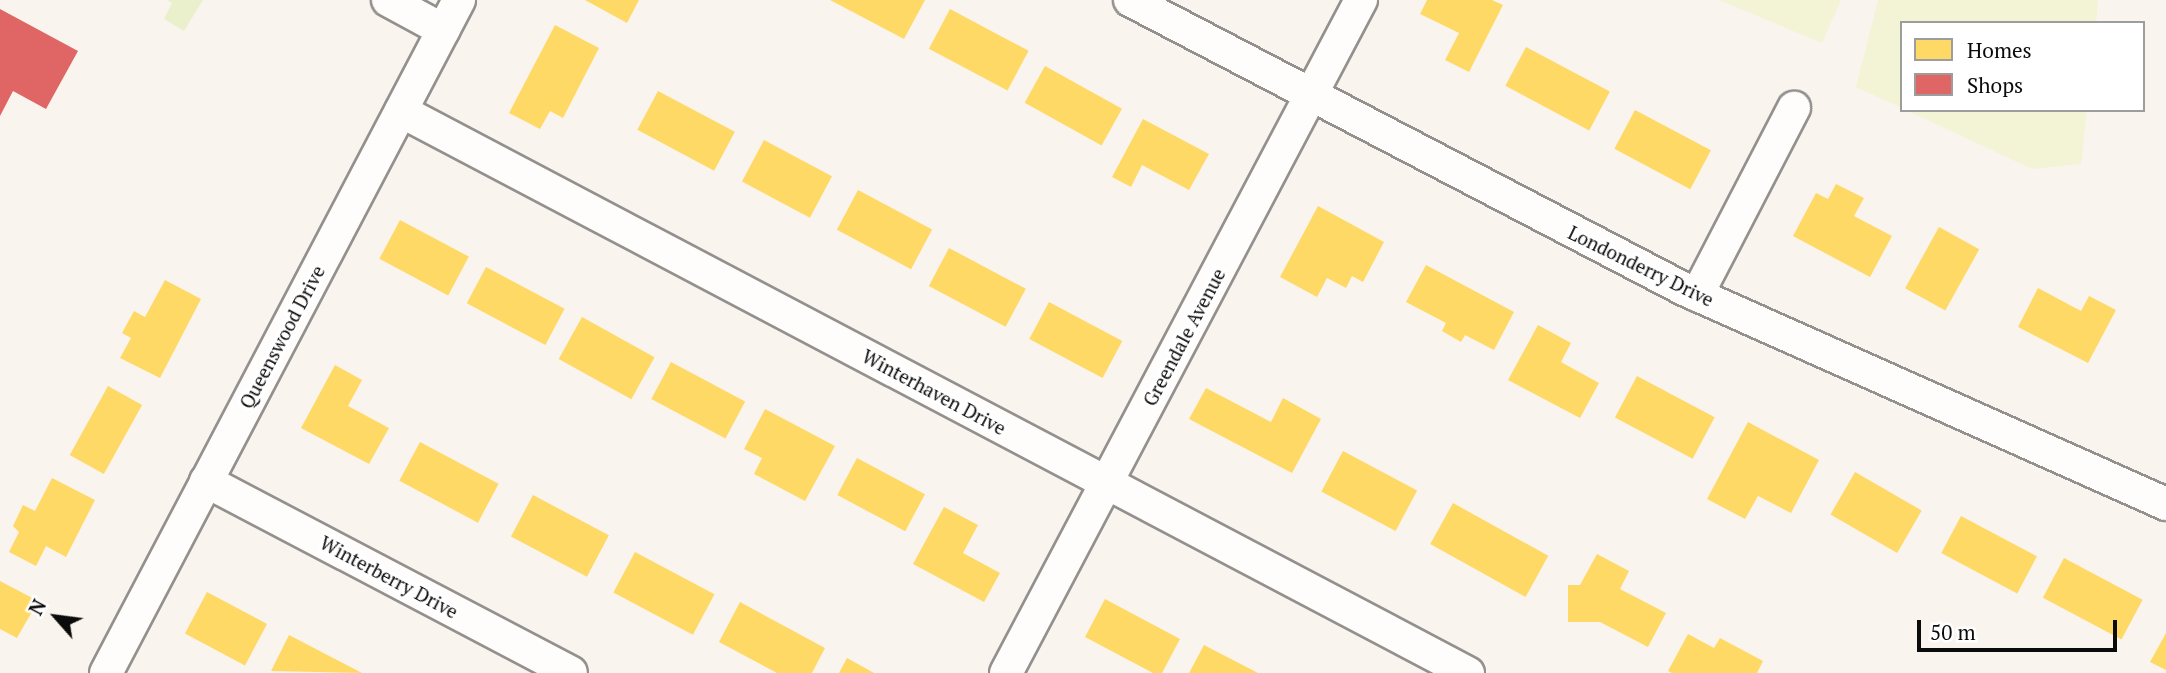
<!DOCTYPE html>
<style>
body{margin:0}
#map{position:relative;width:2166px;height:673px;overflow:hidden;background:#faf4ee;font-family:"PT Serif",serif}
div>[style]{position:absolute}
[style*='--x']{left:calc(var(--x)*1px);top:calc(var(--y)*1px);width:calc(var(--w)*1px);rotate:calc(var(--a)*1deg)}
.green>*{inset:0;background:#ebf0cc}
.pitch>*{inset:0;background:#f3f3d6}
.homes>*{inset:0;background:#ffd966;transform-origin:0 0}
.shops>*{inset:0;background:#e06666}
.roads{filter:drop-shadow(2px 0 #93908d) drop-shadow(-2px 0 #93908d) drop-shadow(0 2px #93908d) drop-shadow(0 -2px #93908d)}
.minor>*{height:32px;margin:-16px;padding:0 16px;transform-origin:16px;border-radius:16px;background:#fefdfc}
span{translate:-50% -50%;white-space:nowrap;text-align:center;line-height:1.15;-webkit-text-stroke:7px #fff;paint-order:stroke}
.street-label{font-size:19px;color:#0b0b0b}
.legend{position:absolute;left:1900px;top:21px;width:245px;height:91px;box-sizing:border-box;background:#fff;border:2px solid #9d9d9d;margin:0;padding:9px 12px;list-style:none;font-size:21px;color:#0b0b0b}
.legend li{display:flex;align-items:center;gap:14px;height:35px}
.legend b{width:35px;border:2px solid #9d9d9d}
.north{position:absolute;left:21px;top:582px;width:70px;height:70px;-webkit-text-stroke:5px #fff;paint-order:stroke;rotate:298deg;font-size:19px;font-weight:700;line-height:28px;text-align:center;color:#0b0b0b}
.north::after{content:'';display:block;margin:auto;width:24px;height:32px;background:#0b0b0b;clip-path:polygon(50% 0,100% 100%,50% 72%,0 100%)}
.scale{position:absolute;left:1917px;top:620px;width:200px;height:32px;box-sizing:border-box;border:4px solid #0b0b0b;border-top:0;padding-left:9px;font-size:21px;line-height:24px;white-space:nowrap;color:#0b0b0b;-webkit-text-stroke:5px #fff;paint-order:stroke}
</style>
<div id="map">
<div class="green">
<i style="clip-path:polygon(167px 0,203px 0,184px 31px,164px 19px,172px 3px)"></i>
</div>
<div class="pitch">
<i style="clip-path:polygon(1719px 0,1841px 0,1822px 43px)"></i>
<i style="clip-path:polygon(1878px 0,2098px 0,2096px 23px,1902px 23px,1902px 108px,1856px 87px)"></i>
<i style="clip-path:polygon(1906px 110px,2087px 110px,2081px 164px,2032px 169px)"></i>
</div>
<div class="homes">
<i style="clip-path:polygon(585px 0,639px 0,627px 23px)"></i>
<i style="clip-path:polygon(830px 0,925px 0,904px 39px)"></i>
<i style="clip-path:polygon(1427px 0,1492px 0,1503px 5px,1469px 72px,1445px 60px,1459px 33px,1420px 14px)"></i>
<i style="left:950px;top:9px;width:89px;height:45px;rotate:28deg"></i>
<i style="clip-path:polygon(555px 25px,599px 48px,563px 118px,550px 111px,540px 129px,509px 113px)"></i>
<i style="left:1526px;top:47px;width:95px;height:44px;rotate:28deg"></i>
<i style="left:1045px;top:66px;width:88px;height:42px;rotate:29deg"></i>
<i style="left:658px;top:91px;width:87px;height:44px;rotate:28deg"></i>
<i style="left:1635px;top:110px;width:86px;height:44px;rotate:28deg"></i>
<i style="clip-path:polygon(1143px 119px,1209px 154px,1189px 190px,1142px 165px,1131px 187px,1112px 177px)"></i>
<i style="left:764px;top:140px;width:77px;height:47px;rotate:28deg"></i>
<i style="clip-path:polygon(1836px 184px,1864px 198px,1854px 216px,1892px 236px,1870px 277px,1793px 236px,1816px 193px,1828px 199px)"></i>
<i style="left:858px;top:190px;width:84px;height:45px;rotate:28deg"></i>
<i style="clip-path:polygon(1318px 206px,1384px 242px,1363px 282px,1352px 276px,1346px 288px,1327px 278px,1317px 297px,1280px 277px)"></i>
<i style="left:400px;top:220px;width:78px;height:44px;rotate:28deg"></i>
<i style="left:1939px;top:227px;width:46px;height:70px;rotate:29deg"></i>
<i style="left:949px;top:248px;width:87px;height:43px;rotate:28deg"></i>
<i style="clip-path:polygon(1426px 265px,1514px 312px,1494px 350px,1465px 335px,1461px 342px,1442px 331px,1446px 323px,1406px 302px)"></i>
<i style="left:486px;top:267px;width:89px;height:41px;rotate:28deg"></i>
<i style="clip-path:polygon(165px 280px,201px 299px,160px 378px,120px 358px,131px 338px,122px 333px,134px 311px,145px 317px)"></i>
<i style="clip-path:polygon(2038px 288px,2081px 311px,2089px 296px,2116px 310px,2088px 363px,2018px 327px)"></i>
<i style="left:1049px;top:302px;width:83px;height:42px;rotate:28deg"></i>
<i style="left:582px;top:317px;width:83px;height:48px;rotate:29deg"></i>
<i style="clip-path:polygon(1538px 325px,1571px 343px,1561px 362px,1599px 383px,1580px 418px,1508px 380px)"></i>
<i style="left:671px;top:362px;width:84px;height:42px;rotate:28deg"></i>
<i style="clip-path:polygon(335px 365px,362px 380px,348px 406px,389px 428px,369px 464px,301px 428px)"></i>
<i style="left:1637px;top:376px;width:88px;height:47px;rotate:28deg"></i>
<i style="left:108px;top:386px;width:39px;height:79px;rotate:29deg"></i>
<i style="clip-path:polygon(1206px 388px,1271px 422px,1283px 398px,1321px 419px,1292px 473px,1189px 419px)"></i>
<i style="clip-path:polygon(765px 409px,835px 446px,805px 501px,754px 474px,762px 458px,744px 449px)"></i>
<i style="clip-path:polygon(1748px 422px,1819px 460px,1791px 513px,1758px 496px,1745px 519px,1707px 499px)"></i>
<i style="left:420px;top:442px;width:89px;height:44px;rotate:28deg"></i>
<i style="left:1343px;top:451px;width:84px;height:46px;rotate:28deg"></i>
<i style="left:857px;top:458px;width:77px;height:42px;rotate:28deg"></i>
<i style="left:1855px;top:472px;width:77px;height:49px;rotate:30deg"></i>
<i style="clip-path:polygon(52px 478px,95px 500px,66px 557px,46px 546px,36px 566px,9px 552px,19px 532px,13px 526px,23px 505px,35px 511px)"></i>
<i style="left:533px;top:495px;width:86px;height:47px;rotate:28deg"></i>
<i style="left:1453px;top:503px;width:109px;height:47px;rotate:29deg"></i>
<i style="clip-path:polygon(944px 507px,978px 525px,963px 553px,1000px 573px,984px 602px,913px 564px)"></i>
<i style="left:1961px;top:516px;width:86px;height:42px;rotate:28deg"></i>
<i style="left:635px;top:552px;width:90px;height:46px;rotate:28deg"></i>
<i style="clip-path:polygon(1597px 554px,1629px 571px,1620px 589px,1666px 613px,1648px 647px,1600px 622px,1568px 622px,1568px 585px,1580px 585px)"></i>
<i style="left:2064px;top:558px;width:89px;height:45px;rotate:28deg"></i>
<i style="clip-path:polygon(0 581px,38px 601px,17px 638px,0 629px)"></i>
<i style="left:207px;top:592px;width:68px;height:47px;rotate:28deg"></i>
<i style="clip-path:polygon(1105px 599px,1180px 639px,1162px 673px,1153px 673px,1085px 637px)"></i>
<i style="clip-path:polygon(740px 602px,825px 648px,812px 673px,777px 673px,719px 642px)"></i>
<i style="clip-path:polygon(2166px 633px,2166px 670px,2150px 662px)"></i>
<i style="clip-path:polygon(1688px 634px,1714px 648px,1720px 638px,1763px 661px,1757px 673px,1672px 673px,1668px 671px)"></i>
<i style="clip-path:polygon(289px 635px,362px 673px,271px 671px)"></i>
<i style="clip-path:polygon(1204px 645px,1258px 673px,1189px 673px)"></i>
<i style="clip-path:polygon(847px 658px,874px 673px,839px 673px)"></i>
</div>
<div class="shops">
<i style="clip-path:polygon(0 9px,78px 51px,46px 109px,13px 91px,0 116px)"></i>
</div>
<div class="roads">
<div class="minor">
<i style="--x:388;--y:0;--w:63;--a:28.6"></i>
<i style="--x:1130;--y:0;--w:625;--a:27.55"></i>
<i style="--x:1684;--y:289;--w:528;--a:24.04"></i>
<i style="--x:401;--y:111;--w:1206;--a:27.78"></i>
<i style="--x:1697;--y:295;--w:211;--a:-62.6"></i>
<i style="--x:206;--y:481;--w:412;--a:27.7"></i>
<i style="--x:106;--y:673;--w:760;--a:-62.32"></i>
<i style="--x:1006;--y:673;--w:761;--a:-62.19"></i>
</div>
</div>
<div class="street-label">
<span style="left:1641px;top:266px;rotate:26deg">Londonderry Drive</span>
<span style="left:282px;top:337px;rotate:-62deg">Queenswood Drive</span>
<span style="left:1184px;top:337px;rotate:-62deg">Greendale Avenue</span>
<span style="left:934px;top:392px;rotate:28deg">Winterhaven Drive</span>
<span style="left:389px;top:577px;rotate:28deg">Winterberry Drive</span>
</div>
<ul class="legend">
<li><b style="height:19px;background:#ffd966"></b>Homes</li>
<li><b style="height:19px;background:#e06666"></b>Shops</li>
</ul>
<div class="north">N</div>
<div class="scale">50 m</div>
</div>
